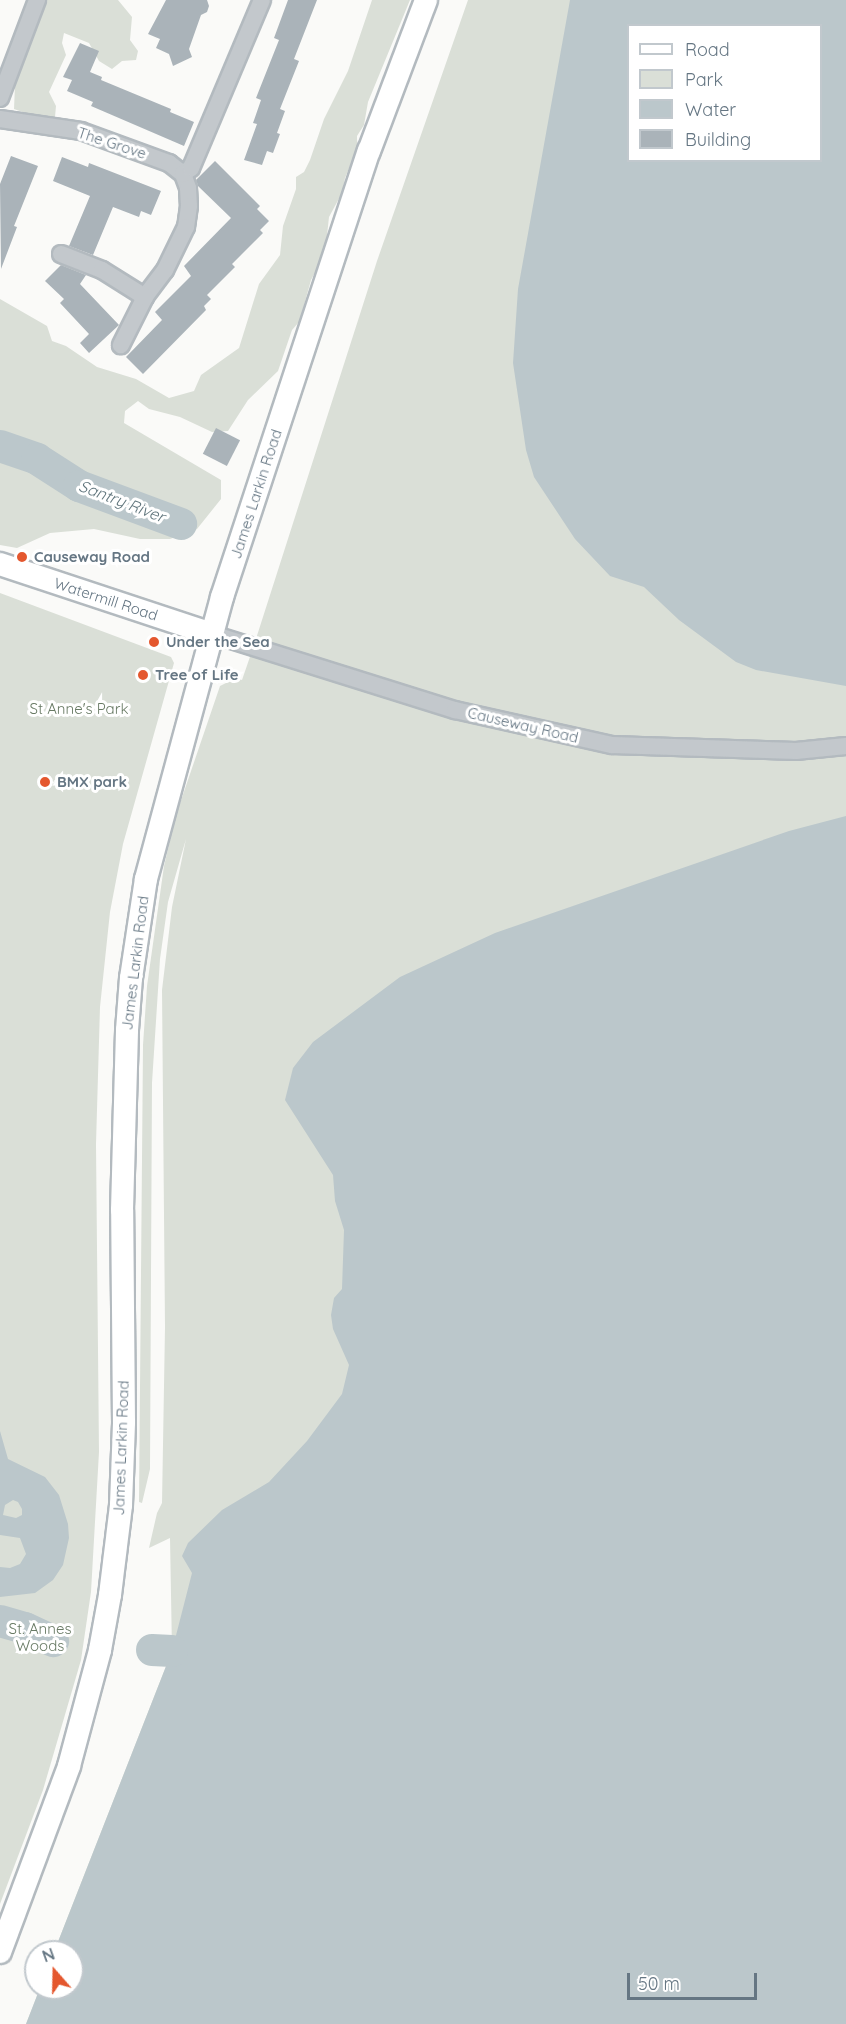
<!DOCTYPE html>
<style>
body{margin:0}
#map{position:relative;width:846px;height:2024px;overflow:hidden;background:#fafaf8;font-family:Quicksand,sans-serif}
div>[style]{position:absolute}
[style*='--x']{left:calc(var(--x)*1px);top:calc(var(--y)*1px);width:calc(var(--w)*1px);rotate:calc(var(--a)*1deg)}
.green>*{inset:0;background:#dadfd7}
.water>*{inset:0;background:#bbc7cb}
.river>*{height:32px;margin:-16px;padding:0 16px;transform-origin:16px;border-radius:16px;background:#bbc7cb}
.building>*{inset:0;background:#aab3b9;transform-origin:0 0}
.roads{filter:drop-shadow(2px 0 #b3babf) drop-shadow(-2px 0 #b3babf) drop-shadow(0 2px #b3babf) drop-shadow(0 -2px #b3babf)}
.street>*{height:16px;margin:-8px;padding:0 8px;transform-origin:8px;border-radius:8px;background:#c3c8cc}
.secondary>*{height:22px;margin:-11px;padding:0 11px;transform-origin:11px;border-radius:11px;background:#fff}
.dots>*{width:16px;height:16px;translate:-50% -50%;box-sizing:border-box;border:3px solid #fff;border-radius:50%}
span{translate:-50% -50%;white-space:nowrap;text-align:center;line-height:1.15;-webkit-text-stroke:6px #fff;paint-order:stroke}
.street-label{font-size:15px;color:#657683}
.poi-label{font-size:15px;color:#657683;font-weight:700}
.left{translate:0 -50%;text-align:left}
.park-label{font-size:15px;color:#687a64}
.water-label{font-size:16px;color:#60757c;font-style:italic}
.legend{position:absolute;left:627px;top:24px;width:195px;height:138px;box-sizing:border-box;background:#fff;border:2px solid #c1c8cd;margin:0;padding:8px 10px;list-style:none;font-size:18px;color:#657683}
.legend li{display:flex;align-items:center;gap:12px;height:30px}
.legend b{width:30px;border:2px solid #c1c8cd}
.north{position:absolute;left:24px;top:1940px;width:60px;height:60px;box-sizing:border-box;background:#fff;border:2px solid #c1c8cd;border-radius:50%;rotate:340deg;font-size:16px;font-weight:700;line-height:24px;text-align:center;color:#657683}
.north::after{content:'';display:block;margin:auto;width:21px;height:27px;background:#e4572e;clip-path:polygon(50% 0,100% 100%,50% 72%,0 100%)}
.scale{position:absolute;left:627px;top:1973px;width:130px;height:27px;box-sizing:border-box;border:3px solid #657683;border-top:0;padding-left:8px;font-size:18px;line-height:21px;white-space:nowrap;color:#657683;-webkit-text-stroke:4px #fff;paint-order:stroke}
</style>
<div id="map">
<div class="green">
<i style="clip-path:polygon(45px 0,118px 0,132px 17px,130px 40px,138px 51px,136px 60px,122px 61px,112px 69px,99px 61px,89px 43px,64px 33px,62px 43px,66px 55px,49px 92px,56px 106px,55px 117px,45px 120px,14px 109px,15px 85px)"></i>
<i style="clip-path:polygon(372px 0,410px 0,368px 102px,364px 125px,357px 136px,357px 149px,345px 178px,342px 193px,329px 217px,325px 254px,311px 280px,303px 309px,299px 322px,292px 330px,278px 371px,248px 400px,228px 431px,212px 432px,180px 417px,149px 409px,138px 401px,125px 411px,124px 423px,221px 480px,221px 499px,197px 529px,170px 539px,140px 539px,94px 529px,50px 533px,17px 548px,0 545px,0 299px,47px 326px,52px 341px,66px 346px,97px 367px,136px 379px,169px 398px,194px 391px,201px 375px,239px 348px,259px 284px,280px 255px,283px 226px,296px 189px,296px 177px,304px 172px,310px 160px,324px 119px,348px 71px)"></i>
<i style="clip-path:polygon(evenodd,468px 0,846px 0,846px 2024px,26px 2024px,40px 1988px,72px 1988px,72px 1952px,54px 1952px,172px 1651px,170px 1538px,149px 1548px,157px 1513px,162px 1503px,165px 1327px,162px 990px,172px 907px,186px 839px,168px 902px,160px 959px,152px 1083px,150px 1469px,142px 1503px,139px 1502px,143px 1045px,147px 986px,164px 866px,176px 815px,220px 686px,236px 678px,242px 680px,253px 648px,377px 261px,468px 0,628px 26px,820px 26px,820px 160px,628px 160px,628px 26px)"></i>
<i style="clip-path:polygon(0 593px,171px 657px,174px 663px,123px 844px,110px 912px,100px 1007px,96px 1144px,99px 1452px,91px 1592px,81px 1660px,43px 1790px,0 1904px)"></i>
</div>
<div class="water">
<i style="clip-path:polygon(evenodd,570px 0,846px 0,846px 686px,756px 670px,736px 662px,679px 620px,644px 587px,610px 576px,575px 539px,534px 477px,526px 450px,513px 363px,518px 289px,570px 0,628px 26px,820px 26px,820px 160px,628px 160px,628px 26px)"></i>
<i style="clip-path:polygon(846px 816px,846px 2024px,26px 2024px,40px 1988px,72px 1988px,72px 1952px,54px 1952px,172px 1651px,192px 1573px,182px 1556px,188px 1543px,222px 1510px,269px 1482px,307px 1441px,342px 1394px,349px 1365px,333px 1329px,331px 1315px,334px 1298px,342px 1289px,344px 1230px,335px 1201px,333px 1175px,285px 1100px,293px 1068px,313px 1042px,400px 977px,495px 933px,789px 831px)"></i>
<i style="clip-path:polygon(evenodd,0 1431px,8px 1459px,45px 1477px,59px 1495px,68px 1524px,69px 1538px,63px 1565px,53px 1580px,35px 1593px,0 1597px,0 1567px,10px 1568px,20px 1564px,26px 1554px,20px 1538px,0 1535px,0 1431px,13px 1500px,18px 1502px,22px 1509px,22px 1515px,16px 1518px,3px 1515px,5px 1505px,13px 1500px)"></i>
</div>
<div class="river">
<i style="--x:0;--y:446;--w:39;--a:19"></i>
<i style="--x:37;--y:459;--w:50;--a:32.7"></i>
<i style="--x:79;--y:486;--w:109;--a:20.4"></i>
<i style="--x:0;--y:1621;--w:26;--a:16"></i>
<i style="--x:25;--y:1628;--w:31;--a:25"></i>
<i style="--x:152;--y:1650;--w:20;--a:3"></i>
</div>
<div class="building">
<i style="clip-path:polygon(166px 0,207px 0,209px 6px,207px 12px,201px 15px,189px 49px,192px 57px,173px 66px,169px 54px,156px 48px,160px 39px,148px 34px)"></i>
<i style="clip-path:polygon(288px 0,317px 0,294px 59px,299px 61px,280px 109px,285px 111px,277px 133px,280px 134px,273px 153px,267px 151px,262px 165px,244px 160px,257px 124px,253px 123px,261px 100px,256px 98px,279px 40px,274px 38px)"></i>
<i style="clip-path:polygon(80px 43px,99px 51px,90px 72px,102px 77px,101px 80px,171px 109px,170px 112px,194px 122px,184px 146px,91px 106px,93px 102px,67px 91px,72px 80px,63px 77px)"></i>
<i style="clip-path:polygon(11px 156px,38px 166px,14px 226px,17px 227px,1px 269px,0 184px)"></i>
<i style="clip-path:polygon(62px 157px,88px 167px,89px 163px,161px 191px,151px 215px,141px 211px,139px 217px,113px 207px,93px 255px,69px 246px,90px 196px,53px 181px)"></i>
<i style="clip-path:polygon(215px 161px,260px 206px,257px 209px,269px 221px,260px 230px,263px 233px,232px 264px,235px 267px,207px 295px,211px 299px,204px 306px,206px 310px,143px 374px,126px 357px,162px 320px,155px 312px,191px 276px,184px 266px,231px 218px,198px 186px,196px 180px)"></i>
<i style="clip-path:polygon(61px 265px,86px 275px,80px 284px,119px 325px,89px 353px,80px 343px,89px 334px,60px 303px,64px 299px,45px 281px)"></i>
<i style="left:216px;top:428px;width:27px;height:29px;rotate:27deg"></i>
</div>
<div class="roads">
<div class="street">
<i style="--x:0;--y:98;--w:105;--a:-69.3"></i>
<i style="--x:0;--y:119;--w:82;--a:8.4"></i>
<i style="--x:81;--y:131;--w:94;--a:20"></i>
<i style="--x:169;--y:163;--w:18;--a:38"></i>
<i style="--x:183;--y:174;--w:15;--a:70"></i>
<i style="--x:188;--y:188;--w:18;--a:87"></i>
<i style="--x:189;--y:206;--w:21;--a:98"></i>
<i style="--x:186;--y:227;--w:48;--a:116"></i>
<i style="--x:165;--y:270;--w:34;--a:127"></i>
<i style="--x:145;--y:297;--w:54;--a:116.6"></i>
<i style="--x:183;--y:174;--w:10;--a:-37"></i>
<i style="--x:191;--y:168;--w:182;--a:-67.1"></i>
<i style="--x:61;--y:254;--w:44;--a:21.3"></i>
<i style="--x:102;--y:270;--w:51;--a:32.1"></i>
<i style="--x:212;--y:634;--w:255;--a:17.4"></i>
<i style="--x:455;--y:710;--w:161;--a:12.6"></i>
<i style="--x:612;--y:745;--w:184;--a:1.9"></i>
<i style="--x:796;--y:751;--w:50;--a:-5.7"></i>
</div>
<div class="secondary">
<i style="--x:0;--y:564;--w:223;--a:18.3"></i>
<i style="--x:0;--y:1952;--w:198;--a:-69.6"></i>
<i style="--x:69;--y:1766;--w:120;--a:-75"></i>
<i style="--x:100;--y:1650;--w:56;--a:-79.7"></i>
<i style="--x:110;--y:1595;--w:91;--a:-83"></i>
<i style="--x:121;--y:1505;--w:83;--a:-87.9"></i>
<i style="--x:124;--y:1422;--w:212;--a:-90.5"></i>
<i style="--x:122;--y:1210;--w:180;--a:-88.4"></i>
<i style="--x:127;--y:1030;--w:52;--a:-85.6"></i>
<i style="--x:131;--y:978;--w:100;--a:-81.4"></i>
<i style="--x:146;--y:879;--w:292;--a:-74.9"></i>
<i style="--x:222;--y:597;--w:470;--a:-71.8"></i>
<i style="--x:369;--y:151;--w:161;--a:-69.3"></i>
</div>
</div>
<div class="dots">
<i style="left:22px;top:557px;background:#e4572e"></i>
<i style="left:154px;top:642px;background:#e4572e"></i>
<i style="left:143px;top:675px;background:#e4572e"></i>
<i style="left:45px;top:782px;background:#e4572e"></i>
</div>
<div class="street-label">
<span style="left:112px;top:143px;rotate:18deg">The Grove</span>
<span style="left:256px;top:494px;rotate:-72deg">James Larkin Road</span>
<span style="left:106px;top:599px;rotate:18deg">Watermill Road</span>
<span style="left:523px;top:725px;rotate:13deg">Causeway Road</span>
<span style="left:135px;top:963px;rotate:-83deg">James Larkin Road</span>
<span style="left:121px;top:1448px;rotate:-88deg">James Larkin Road</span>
</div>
<div class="poi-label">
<span class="left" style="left:34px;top:557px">Causeway Road</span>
<span class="left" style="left:166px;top:642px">Under the Sea</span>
<span class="left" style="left:155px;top:675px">Tree of Life</span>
<span class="left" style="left:57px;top:782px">BMX park</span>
</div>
<div class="park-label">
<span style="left:79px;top:709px">St Anne's Park</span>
<span style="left:40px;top:1637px">St. Annes<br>Woods</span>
</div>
<div class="water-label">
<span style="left:122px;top:501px;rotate:21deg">Santry River</span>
</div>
<ul class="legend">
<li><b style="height:8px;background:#fff"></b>Road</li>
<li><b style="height:16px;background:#dadfd7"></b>Park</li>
<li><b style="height:16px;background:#bbc7cb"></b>Water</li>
<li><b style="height:16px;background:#aab3b9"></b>Building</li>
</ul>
<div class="north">N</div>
<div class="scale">50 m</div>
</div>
